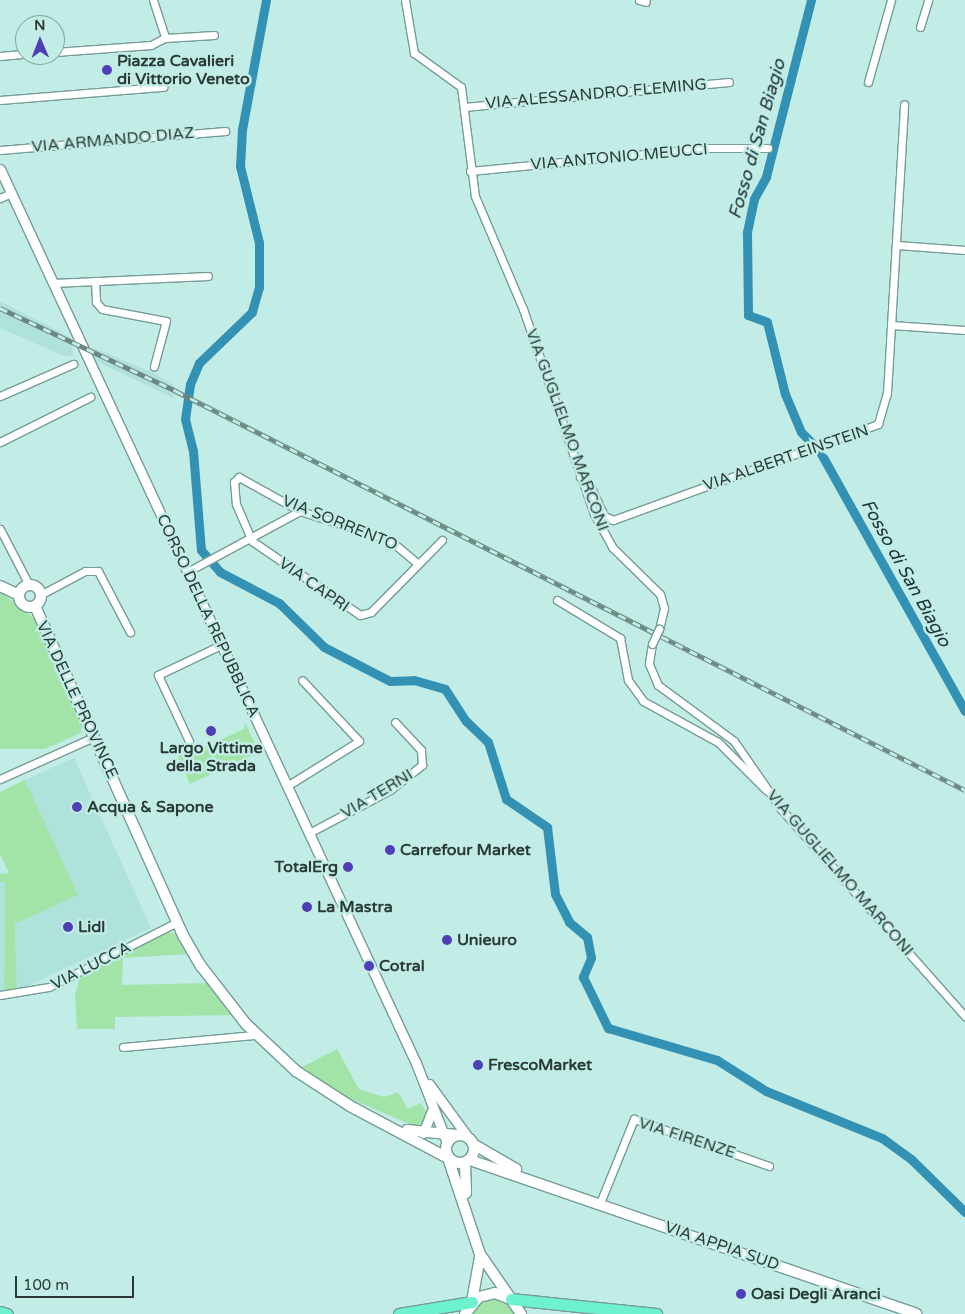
<!DOCTYPE html>
<style>
body{margin:0}
#map{position:relative;width:965px;height:1314px;overflow:hidden;background:#c2ece6;font-family:"Varela Round",sans-serif}
div>[style]{position:absolute}
[style*='--x']{left:calc(var(--x)*1px);top:calc(var(--y)*1px);width:calc(var(--w)*1px);rotate:calc(var(--a)*1deg)}
.built>*{inset:0;background:#afe2db}
.green>*{inset:0;background:#a2e4a8}
.canal>*{height:9px;margin:-4.5px;padding:0 4.5px;transform-origin:4.5px;border-radius:4.5px;background:#3392b3}
.roads{filter:drop-shadow(1px 0 #759c97) drop-shadow(-1px 0 #759c97) drop-shadow(0 1px #759c97) drop-shadow(0 -1px #759c97)}
.minor>*{height:7px;margin:-3.5px;padding:0 3.5px;transform-origin:3.5px;border-radius:3.5px;background:#fff}
.tertiary>*{height:9px;margin:-4.5px;padding:0 4.5px;transform-origin:4.5px;border-radius:4.5px;background:#fff}
.secondary>*{height:10px;margin:-5px;padding:0 5px;transform-origin:5px;border-radius:5px;background:#fff}
.secondary>.ring{margin:-5px;padding:0;box-sizing:content-box;background:none;border:10px solid #fff;border-radius:50%}
.primary>*{height:11px;margin:-5.5px;padding:0 5.5px;transform-origin:5.5px;border-radius:5.5px;background:#6ef1ce}
.rail>*{height:4.5px;margin-top:-2.25px;transform-origin:0;background:repeating-linear-gradient(90deg,#c2ece6 0 8px,#6b8783 0 16px);box-sizing:border-box;border-block:1px solid #6b8783}
.bridges{filter:drop-shadow(1px 0 #759c97) drop-shadow(-1px 0 #759c97) drop-shadow(0 1px #759c97) drop-shadow(0 -1px #759c97)}
.minor-bridge>*{height:7px;margin:-3.5px;padding:0 3.5px;transform-origin:3.5px;border-radius:3.5px;background:#fff}
.dots>*{width:14px;height:14px;translate:-50% -50%;box-sizing:border-box;border:2px solid #c2ece6;border-radius:50%}
span{translate:-50% -50%;white-space:nowrap;text-align:center;line-height:1.15;-webkit-text-stroke:5px #c2ece6;paint-order:stroke}
.poi-label{font-size:16px;color:#293a37;font-weight:700}
.left{translate:0 -50%;text-align:left}
.right{translate:-100% -50%;text-align:right}
.street-label{font-size:16px;color:#293a37}
.water-label{font-size:18px;color:#1c3139;font-style:italic}
.north{position:absolute;left:15px;top:15px;width:50px;height:50px;box-sizing:border-box;background:#c2ece6;border:1px solid #85a5a0;border-radius:50%;rotate:359deg;font-size:14px;font-weight:700;line-height:20px;text-align:center;color:#293a37}
.north::after{content:'';display:block;margin:auto;width:18px;height:22px;background:#503eb5;clip-path:polygon(50% 0,100% 100%,50% 72%,0 100%)}
.scale{position:absolute;left:15px;top:1276px;width:119px;height:22px;box-sizing:border-box;border:2px solid #293a37;border-top:0;padding-left:6px;font-size:15px;line-height:18px;white-space:nowrap;color:#293a37;-webkit-text-stroke:4px #c2ece6;paint-order:stroke}
</style>
<div id="map">
<div class="built">
<div style="clip-path:polygon(0 301px,70px 337px,74px 356px,64px 356px,0 328px)"></div>
<div style="clip-path:polygon(92px 347px,156px 374px,177px 388px,173px 398px,96px 361px)"></div>
<div style="clip-path:polygon(74px 758px,151px 928px,17px 991px,15px 924px,77px 895px,25px 780px)"></div>
<div style="clip-path:polygon(0 882px,5px 882px,4px 990px,0 990px)"></div>
</div>
<div class="green">
<div style="clip-path:polygon(0 591px,35px 619px,82px 725px,81px 733px,45px 749px,0 749px)"></div>
<div style="clip-path:polygon(245px 722px,259px 752px,190px 784px,175px 750px,184px 745px,189px 754px,244px 729px)"></div>
<div style="clip-path:polygon(25px 780px,78px 895px,15px 924px,17px 991px,4px 990px,5px 882px,0 882px,0 874px,9px 873px,0 855px,0 792px)"></div>
<div style="clip-path:polygon(168px 932px,176px 934px,189px 954px,123px 958px,122px 985px,208px 983px,233px 1015px,115px 1017px,115px 1029px,77px 1029px,75px 995px,80px 977px)"></div>
<div style="clip-path:polygon(337px 1049px,359px 1089px,384px 1097px,398px 1092px,408px 1109px,421px 1103px,429px 1117px,425px 1123px,414px 1126px,344px 1096px,302px 1067px)"></div>
<div style="clip-path:polygon(495px 1298px,510px 1305px,515px 1314px,470px 1314px,479px 1302px)"></div>
</div>
<div class="canal">
<div style="--x:266;--y:0;--w:131;--a:100.5"></div>
<div style="--x:242;--y:129;--w:37;--a:93"></div>
<div style="--x:240;--y:166;--w:79;--a:76.1"></div>
<div style="--x:259;--y:243;--w:44;--a:90"></div>
<div style="--x:259;--y:287;--w:26;--a:106"></div>
<div style="--x:252;--y:312;--w:74;--a:136.1"></div>
<div style="--x:199;--y:363;--w:23;--a:113"></div>
<div style="--x:190;--y:384;--w:35;--a:98"></div>
<div style="--x:185;--y:419;--w:33;--a:76"></div>
<div style="--x:193;--y:451;--w:99;--a:85.4"></div>
<div style="--x:201;--y:550;--w:29;--a:49"></div>
<div style="--x:220;--y:572;--w:67;--a:27.7"></div>
<div style="--x:279;--y:603;--w:63;--a:44.4"></div>
<div style="--x:324;--y:647;--w:74;--a:27.3"></div>
<div style="--x:390;--y:681;--w:24;--a:-2"></div>
<div style="--x:414;--y:680;--w:32;--a:16"></div>
<div style="--x:445;--y:689;--w:38;--a:57"></div>
<div style="--x:466;--y:721;--w:30;--a:44"></div>
<div style="--x:488;--y:742;--w:60;--a:72.5"></div>
<div style="--x:506;--y:799;--w:50;--a:34.3"></div>
<div style="--x:547;--y:827;--w:67;--a:83.2"></div>
<div style="--x:555;--y:894;--w:31;--a:63"></div>
<div style="--x:569;--y:922;--w:23;--a:40"></div>
<div style="--x:587;--y:937;--w:21;--a:79"></div>
<div style="--x:591;--y:958;--w:21;--a:113"></div>
<div style="--x:583;--y:977;--w:57;--a:63.9"></div>
<div style="--x:608;--y:1028;--w:114;--a:16.4"></div>
<div style="--x:717;--y:1060;--w:58;--a:32.3"></div>
<div style="--x:766;--y:1091;--w:125;--a:22.1"></div>
<div style="--x:882;--y:1138;--w:36;--a:36"></div>
<div style="--x:911;--y:1159;--w:76;--a:44.5"></div>
<div style="--x:811;--y:0;--w:183;--a:104.3"></div>
<div style="--x:766;--y:177;--w:25;--a:119"></div>
<div style="--x:754;--y:199;--w:35;--a:102"></div>
<div style="--x:747;--y:233;--w:82;--a:89.3"></div>
<div style="--x:748;--y:315;--w:20;--a:20"></div>
<div style="--x:767;--y:322;--w:74;--a:76"></div>
<div style="--x:785;--y:394;--w:41;--a:67.2"></div>
<div style="--x:801;--y:432;--w:17;--a:45"></div>
<div style="--x:819;--y:450;--w:299;--a:60.8"></div>
</div>
<div class="roads">
<div class="minor">
<div style="--x:153;--y:0;--w:40;--a:72"></div>
<div style="--x:405;--y:0;--w:54;--a:80.4"></div>
<div style="--x:414;--y:53;--w:58;--a:35.9"></div>
<div style="--x:461;--y:87;--w:110;--a:82.7"></div>
<div style="--x:475;--y:196;--w:123;--a:67"></div>
<div style="--x:523;--y:309;--w:217;--a:70.9"></div>
<div style="--x:594;--y:514;--w:38;--a:61"></div>
<div style="--x:612;--y:547;--w:67;--a:44.4"></div>
<div style="--x:660;--y:594;--w:15;--a:74"></div>
<div style="--x:664;--y:608;--w:22;--a:103"></div>
<div style="--x:639;--y:0;--w:7;--a:16"></div>
<div style="--x:920;--y:27;--w:28;--a:-73"></div>
<div style="--x:165;--y:38;--w:49;--a:-3.5"></div>
<div style="--x:55;--y:52;--w:96;--a:-4.2"></div>
<div style="--x:151;--y:45;--w:16;--a:-27"></div>
<div style="--x:0;--y:56;--w:25;--a:-5"></div>
<div style="--x:868;--y:82;--w:85;--a:-74.3"></div>
<div style="--x:0;--y:100;--w:164;--a:-4.6"></div>
<div style="--x:464;--y:107;--w:266;--a:-5.4"></div>
<div style="--x:0;--y:150;--w:226;--a:-4.8"></div>
<div style="--x:470;--y:171;--w:239;--a:-5.5"></div>
<div style="--x:708;--y:148;--w:60;--a:0"></div>
<div style="--x:0;--y:198;--w:12;--a:-24"></div>
<div style="--x:897;--y:245;--w:68;--a:4.2"></div>
<div style="--x:95;--y:281;--w:21;--a:87"></div>
<div style="--x:96;--y:302;--w:9;--a:49"></div>
<div style="--x:102;--y:309;--w:65;--a:10.6"></div>
<div style="--x:166;--y:321;--w:47;--a:104.9"></div>
<div style="--x:53;--y:283;--w:155;--a:-2.6"></div>
<div style="--x:891;--y:325;--w:74;--a:3.9"></div>
<div style="--x:0;--y:396;--w:80;--a:-23.7"></div>
<div style="--x:0;--y:442;--w:101;--a:-26.6"></div>
<div style="--x:580;--y:477;--w:18;--a:47"></div>
<div style="--x:592;--y:490;--w:29;--a:65"></div>
<div style="--x:604;--y:516;--w:10;--a:24"></div>
<div style="--x:613;--y:520;--w:282;--a:-19.9"></div>
<div style="--x:878;--y:424;--w:32;--a:-74"></div>
<div style="--x:887;--y:393;--w:289;--a:-86.6"></div>
<div style="--x:0;--y:529;--w:63;--a:62.6"></div>
<div style="--x:417;--y:563;--w:35;--a:-140"></div>
<div style="--x:390;--y:540;--w:95;--a:-162.1"></div>
<div style="--x:300;--y:511;--w:70;--a:-150.9"></div>
<div style="--x:239;--y:477;--w:7;--a:135"></div>
<div style="--x:234;--y:482;--w:22;--a:85"></div>
<div style="--x:236;--y:504;--w:40;--a:66.6"></div>
<div style="--x:252;--y:541;--w:131;--a:34.4"></div>
<div style="--x:360;--y:615;--w:11;--a:-15"></div>
<div style="--x:371;--y:612;--w:101;--a:-45.4"></div>
<div style="--x:187;--y:572;--w:128;--a:-28.4"></div>
<div style="--x:40;--y:595;--w:51;--a:-28.1"></div>
<div style="--x:85;--y:571;--w:13;--a:0"></div>
<div style="--x:98;--y:571;--w:69;--a:62.3"></div>
<div style="--x:557;--y:600;--w:74;--a:31.1"></div>
<div style="--x:620;--y:638;--w:43;--a:79.2"></div>
<div style="--x:628;--y:680;--w:26;--a:54"></div>
<div style="--x:643;--y:701;--w:85;--a:28.7"></div>
<div style="--x:718;--y:742;--w:68;--a:45"></div>
<div style="--x:652;--y:644;--w:20;--a:99"></div>
<div style="--x:649;--y:664;--w:23;--a:67"></div>
<div style="--x:658;--y:685;--w:94;--a:36.4"></div>
<div style="--x:734;--y:741;--w:83;--a:55.3"></div>
<div style="--x:781;--y:809;--w:277;--a:48.4"></div>
<div style="--x:189;--y:741;--w:73;--a:-115.2"></div>
<div style="--x:158;--y:675;--w:70;--a:-25.5"></div>
<div style="--x:0;--y:779;--w:103;--a:-24.1"></div>
<div style="--x:287;--y:786;--w:85;--a:-32"></div>
<div style="--x:359;--y:741;--w:83;--a:-133.1"></div>
<div style="--x:309;--y:833;--w:92;--a:-28"></div>
<div style="--x:390;--y:790;--w:41;--a:-38"></div>
<div style="--x:422;--y:765;--w:15;--a:-94"></div>
<div style="--x:421;--y:750;--w:38;--a:-133"></div>
<div style="--x:0;--y:995;--w:50;--a:-9.3"></div>
<div style="--x:49;--y:987;--w:144;--a:-26.9"></div>
<div style="--x:123;--y:1047;--w:134;--a:-5.2"></div>
<div style="--x:600;--y:1203;--w:91;--a:-68"></div>
<div style="--x:634;--y:1119;--w:143;--a:19.2"></div>
</div>
<div class="tertiary">
<div style="--x:0;--y:169;--w:986;--a:65.05"></div>
<div style="--x:416;--y:1063;--w:86;--a:68.8"></div>
<div style="--x:429;--y:1084;--w:64;--a:53.8"></div>
<div style="--x:423;--y:1133;--w:27;--a:-68"></div>
</div>
<div class="secondary">
<div class="ring" style="left:19px;top:585px;width:12px;height:12px"></div>
<div style="--x:0;--y:586;--w:21;--a:25"></div>
<div style="--x:35;--y:606;--w:363;--a:65.8"></div>
<div style="--x:184;--y:937;--w:34;--a:60"></div>
<div style="--x:201;--y:966;--w:73;--a:52.2"></div>
<div style="--x:246;--y:1024;--w:69;--a:43.2"></div>
<div style="--x:296;--y:1071;--w:64;--a:32.9"></div>
<div style="--x:350;--y:1106;--w:111;--a:28"></div>
<div style="--x:448;--y:1158;--w:101;--a:71.6"></div>
<div style="--x:480;--y:1254;--w:55;--a:55.4"></div>
<div style="--x:407;--y:1130;--w:50;--a:5.7"></div>
<div class="ring" style="left:446px;top:1135px;width:18px;height:18px"></div>
<div style="--x:473;--y:1144;--w:50;--a:30.2"></div>
<div style="--x:470;--y:1160;--w:472;--a:19"></div>
<div style="--x:465;--y:1163;--w:30;--a:88"></div>
<div style="--x:472;--y:1301;--w:45;--a:-79.7"></div>
<div style="--x:465;--y:1314;--w:22;--a:-51"></div>
<div style="--x:479;--y:1297;--w:16;--a:-14"></div>
<div style="--x:495;--y:1293;--w:17;--a:21"></div>
<div style="--x:511;--y:1299;--w:18;--a:56"></div>
</div>
<div class="primary">
<div style="--x:511;--y:1299;--w:146;--a:5.9"></div>
<div style="--x:0;--y:1312;--w:7;--a:16"></div>
<div style="--x:399;--y:1314;--w:74;--a:-9.3"></div>
</div>
</div>
<div class="rail">
<div style="--x:0;--y:308;--w:195;--a:25.2"></div>
<div style="--x:176;--y:391;--w:884;--a:26.83"></div>
</div>
<div class="bridges">
<div class="minor-bridge">
<div style="--x:652;--y:644;--w:17;--a:-65"></div>
</div>
</div>
<div class="dots">
<div style="left:107px;top:70px;background:#503eb5"></div>
<div style="left:211px;top:731px;background:#503eb5"></div>
<div style="left:77px;top:807px;background:#503eb5"></div>
<div style="left:390px;top:850px;background:#503eb5"></div>
<div style="left:348px;top:867px;background:#503eb5"></div>
<div style="left:307px;top:907px;background:#503eb5"></div>
<div style="left:68px;top:927px;background:#503eb5"></div>
<div style="left:447px;top:940px;background:#503eb5"></div>
<div style="left:369px;top:966px;background:#503eb5"></div>
<div style="left:478px;top:1065px;background:#503eb5"></div>
<div style="left:741px;top:1294px;background:#503eb5"></div>
</div>
<div class="poi-label">
<span class="left" style="left:117px;top:70px">Piazza Cavalieri<br>di Vittorio Veneto</span>
<span style="left:211px;top:757px">Largo Vittime<br>della Strada</span>
<span class="left" style="left:87px;top:807px">Acqua &amp; Sapone</span>
<span class="left" style="left:400px;top:850px">Carrefour Market</span>
<span class="right" style="left:338px;top:867px">TotalErg</span>
<span class="left" style="left:317px;top:907px">La Mastra</span>
<span class="left" style="left:78px;top:927px">Lidl</span>
<span class="left" style="left:457px;top:940px">Unieuro</span>
<span class="left" style="left:379px;top:966px">Cotral</span>
<span class="left" style="left:488px;top:1065px">FrescoMarket</span>
<span class="left" style="left:751px;top:1294px">Oasi Degli Aranci</span>
</div>
<div class="street-label">
<span style="left:596px;top:94px;rotate:-5deg">VIA ALESSANDRO FLEMING</span>
<span style="left:113px;top:140px;rotate:-5deg">VIA ARMANDO DIAZ</span>
<span style="left:619px;top:157px;rotate:-5deg">VIA ANTONIO MEUCCI</span>
<span style="left:567px;top:430px;rotate:70deg">VIA GUGLIELMO MARCONI</span>
<span style="left:786px;top:458px;rotate:-19deg">VIA ALBERT EINSTEIN</span>
<span style="left:340px;top:523px;rotate:22deg">VIA SORRENTO</span>
<span style="left:314px;top:585px;rotate:35deg">VIA CAPRI</span>
<span style="left:208px;top:616px;rotate:65deg">CORSO DELLA REPUBBLICA</span>
<span style="left:77px;top:700px;rotate:65deg">VIA DELLE PROVINCE</span>
<span style="left:377px;top:794px;rotate:-31deg">VIA TERNI</span>
<span style="left:840px;top:873px;rotate:49deg">VIA GUGLIELMO MARCONI</span>
<span style="left:91px;top:966px;rotate:-27deg">VIA LUCCA</span>
<span style="left:687px;top:1138px;rotate:18deg">VIA FIRENZE</span>
<span style="left:722px;top:1246px;rotate:19deg">VIA APPIA SUD</span>
</div>
<div class="water-label">
<span style="left:757px;top:139px;rotate:-74deg">Fosso di San Biagio</span>
<span style="left:906px;top:573px;rotate:61deg">Fosso di San Biagio</span>
</div>
<div class="north">N</div>
<div class="scale">100 m</div>
</div>
